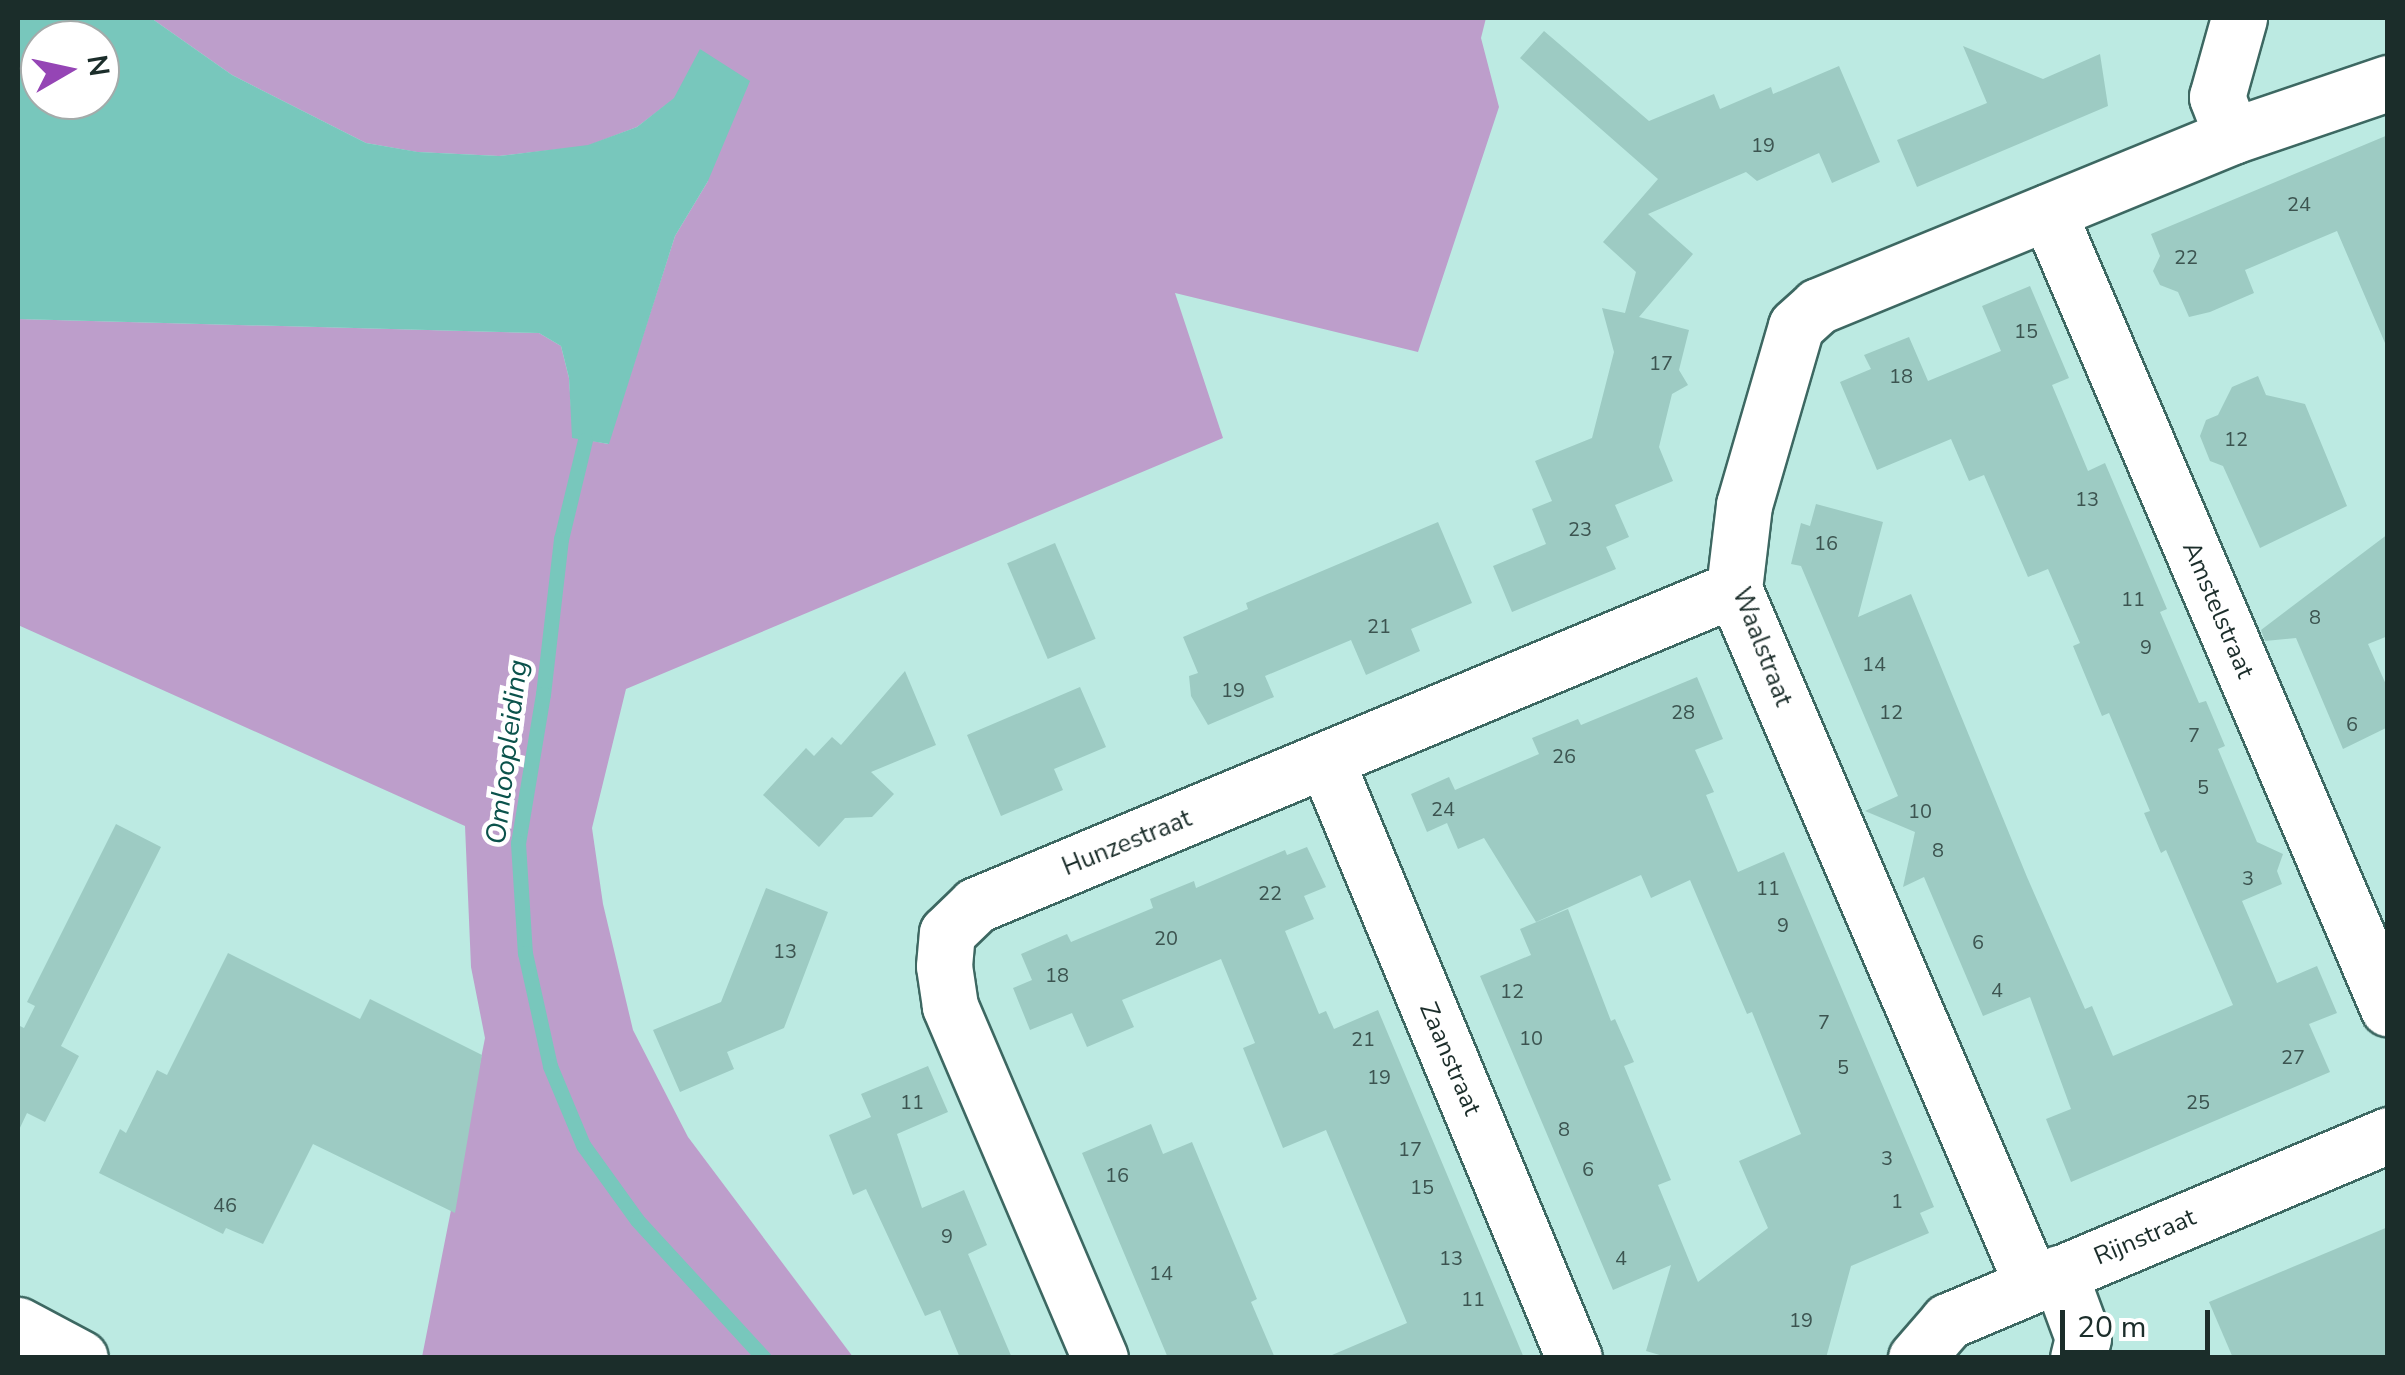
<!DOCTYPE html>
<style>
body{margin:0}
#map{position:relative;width:2405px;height:1375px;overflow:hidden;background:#bceae2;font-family:"Nunito Sans",sans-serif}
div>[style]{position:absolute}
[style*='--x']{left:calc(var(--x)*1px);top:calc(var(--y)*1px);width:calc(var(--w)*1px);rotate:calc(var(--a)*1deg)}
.green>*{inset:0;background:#bd9ecb}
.water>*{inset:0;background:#78c7bc}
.stream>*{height:15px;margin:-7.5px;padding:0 7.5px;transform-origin:7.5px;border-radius:7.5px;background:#78c7bc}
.building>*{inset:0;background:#9dcbc3;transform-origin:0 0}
.roads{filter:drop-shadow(2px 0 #3d6862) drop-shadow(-2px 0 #3d6862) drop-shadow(0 2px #3d6862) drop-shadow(0 -2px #3d6862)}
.minor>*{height:55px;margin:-27.5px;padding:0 27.5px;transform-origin:27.5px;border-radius:27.5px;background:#fff}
span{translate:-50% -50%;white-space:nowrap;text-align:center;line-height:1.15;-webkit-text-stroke:9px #fff;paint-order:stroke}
.number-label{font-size:20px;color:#3c5450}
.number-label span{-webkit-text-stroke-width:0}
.street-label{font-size:25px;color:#1b2d2a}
.water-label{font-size:28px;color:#0b524b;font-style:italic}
.frame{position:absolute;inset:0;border:20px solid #1b2d2a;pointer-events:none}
.north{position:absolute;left:20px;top:20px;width:100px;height:100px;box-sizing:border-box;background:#fff;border:2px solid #a4abaa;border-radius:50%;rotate:81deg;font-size:28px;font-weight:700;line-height:40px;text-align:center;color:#1b2d2a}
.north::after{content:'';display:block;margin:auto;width:35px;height:45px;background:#9545b5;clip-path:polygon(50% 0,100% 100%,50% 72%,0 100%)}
.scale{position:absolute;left:2060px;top:1310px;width:150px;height:45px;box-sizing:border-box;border:5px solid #1b2d2a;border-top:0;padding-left:12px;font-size:30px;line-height:35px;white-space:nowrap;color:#1b2d2a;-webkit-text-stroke:8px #fff;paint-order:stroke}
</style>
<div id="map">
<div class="green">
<div style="clip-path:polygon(151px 18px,1486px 18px,1481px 38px,1499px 107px,1418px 352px,1175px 293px,1223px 438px,626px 689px,592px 828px,603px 904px,633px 1030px,688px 1137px,853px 1357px,422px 1357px,485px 1038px,471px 967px,465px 826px,18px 625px,18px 319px,539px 333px,561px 346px,569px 378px,573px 437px,608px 444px,675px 236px,708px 181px,701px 49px,675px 98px,637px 127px,587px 146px,499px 156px,417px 152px,366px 143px,232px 75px)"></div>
</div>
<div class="water">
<div style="clip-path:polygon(evenodd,18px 18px,151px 18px,232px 75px,366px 143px,418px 152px,499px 156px,588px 145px,637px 127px,674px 98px,700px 49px,750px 81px,708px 181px,675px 236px,609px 444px,572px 438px,569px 378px,561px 346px,539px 333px,18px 319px,18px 18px,40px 40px,100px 40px,100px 100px,40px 100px,40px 40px)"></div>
</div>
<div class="stream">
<div style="--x:585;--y:440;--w:102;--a:103.6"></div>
<div style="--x:561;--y:539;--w:156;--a:96.6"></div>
<div style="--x:543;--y:694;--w:151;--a:99.5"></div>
<div style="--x:518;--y:843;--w:110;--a:86.4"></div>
<div style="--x:525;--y:953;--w:116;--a:77.5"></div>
<div style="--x:550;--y:1066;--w:86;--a:67.3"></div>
<div style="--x:583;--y:1145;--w:92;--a:54.2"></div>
<div style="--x:637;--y:1220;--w:188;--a:47.4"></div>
</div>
<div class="building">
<div style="clip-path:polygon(1544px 31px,1649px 121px,1714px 94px,1720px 109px,1771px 87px,1773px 94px,1839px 66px,1880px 162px,1832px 183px,1819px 153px,1757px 181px,1746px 172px,1648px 214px,1693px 254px,1639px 317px,1689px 330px,1679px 370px,1688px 385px,1672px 394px,1659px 447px,1673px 481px,1615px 505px,1629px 537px,1606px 547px,1616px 569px,1512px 612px,1493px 566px,1546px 544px,1532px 509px,1552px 501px,1535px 461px,1592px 438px,1614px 352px,1602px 308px,1625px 313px,1636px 272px,1603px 242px,1658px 179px,1520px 58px)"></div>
<div style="clip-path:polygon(1963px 46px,2043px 79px,2100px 54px,2108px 106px,1917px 187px,1897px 140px,1987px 103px)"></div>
<div style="clip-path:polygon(2388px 135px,2388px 350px,2337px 231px,2245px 270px,2254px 293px,2210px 312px,2189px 317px,2178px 292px,2160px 285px,2153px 271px,2160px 256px,2151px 234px)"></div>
<div style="clip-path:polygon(2030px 286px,2069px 378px,2052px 385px,2088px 471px,2105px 463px,2167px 609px,2160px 612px,2199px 703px,2206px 701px,2225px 746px,2218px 749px,2257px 842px,2283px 854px,2277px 871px,2282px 884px,2242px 901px,2277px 983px,2317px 966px,2337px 1013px,2309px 1024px,2330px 1072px,2071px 1182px,2046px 1119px,2071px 1109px,2030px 997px,1983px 1016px,1924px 877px,1903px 887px,1915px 832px,1865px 811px,1898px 796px,1801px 566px,1791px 564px,1801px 523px,1810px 526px,1816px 504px,1883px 522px,1858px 617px,1911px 594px,2027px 877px,2085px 1009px,2092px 1006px,2113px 1056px,2233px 1005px,2166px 850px,2161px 853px,2144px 813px,2150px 811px,2109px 713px,2102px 716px,2073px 646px,2080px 643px,2048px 569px,2028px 577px,1984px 475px,1969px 481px,1951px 439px,1877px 470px,1840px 382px,1871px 369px,1864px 355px,1909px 337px,1928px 381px,2001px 351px,1982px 306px)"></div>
<div style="clip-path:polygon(2258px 376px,2266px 395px,2305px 404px,2347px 506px,2260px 548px,2223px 466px,2210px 461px,2200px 436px,2206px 420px,2218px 415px,2232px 387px)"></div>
<div style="clip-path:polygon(1438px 522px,1472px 603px,1411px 629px,1420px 651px,1366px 675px,1351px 640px,1265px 676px,1274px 697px,1208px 725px,1191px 696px,1189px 676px,1198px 673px,1183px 637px,1248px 609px,1246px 603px)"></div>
<div style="clip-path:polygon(2388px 534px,2388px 636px,2368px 644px,2388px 689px,2388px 727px,2343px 749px,2296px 638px,2265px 641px,2261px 630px)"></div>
<div style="left:1055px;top:543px;width:104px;height:52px;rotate:67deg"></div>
<div style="clip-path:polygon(905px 671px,936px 745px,871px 772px,894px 794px,872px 817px,845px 818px,819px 847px,763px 795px,806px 748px,814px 756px,832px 737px,841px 745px)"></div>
<div style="clip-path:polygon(1697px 677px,1723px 739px,1695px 750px,1714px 792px,1706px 795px,1738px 872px,1784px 852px,1934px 1207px,1920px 1213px,1929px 1233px,1851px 1266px,1826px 1358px,1670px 1358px,1646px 1351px,1671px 1265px,1613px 1290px,1480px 976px,1531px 955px,1520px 929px,1568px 909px,1611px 1021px,1615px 1019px,1634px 1062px,1624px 1066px,1671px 1180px,1658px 1185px,1698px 1282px,1768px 1228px,1739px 1161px,1801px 1134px,1752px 1012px,1747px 1014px,1690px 880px,1651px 898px,1641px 875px,1536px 922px,1484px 838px,1458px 849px,1447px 823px,1427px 832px,1411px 794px,1449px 777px,1455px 790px,1539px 754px,1532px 738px,1578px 719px,1581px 725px)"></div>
<div style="clip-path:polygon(1080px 687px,1106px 747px,1054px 769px,1063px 790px,1001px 816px,967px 735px)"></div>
<div style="clip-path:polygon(116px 824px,161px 847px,61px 1046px,79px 1056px,45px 1122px,27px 1113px,18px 1132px,18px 1025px,24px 1028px,35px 1006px,27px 1002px)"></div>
<div style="clip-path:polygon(1307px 847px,1326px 887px,1304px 896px,1314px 919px,1285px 931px,1319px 1014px,1326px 1011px,1334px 1029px,1378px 1010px,1524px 1358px,1325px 1358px,1407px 1323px,1326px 1130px,1283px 1148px,1243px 1048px,1255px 1043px,1221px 959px,1122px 1000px,1134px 1027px,1087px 1047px,1072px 1013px,1030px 1030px,1013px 988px,1032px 980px,1021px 954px,1067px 934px,1071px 942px,1153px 908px,1150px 899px,1194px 881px,1196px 888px,1285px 850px,1287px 855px)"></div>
<div style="clip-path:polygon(766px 888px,828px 912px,784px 1028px,727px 1052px,734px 1069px,680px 1092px,653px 1030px,721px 1002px)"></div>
<div style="clip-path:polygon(228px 953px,360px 1019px,370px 999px,482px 1055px,455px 1213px,313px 1144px,263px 1244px,226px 1228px,223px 1234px,99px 1173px,120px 1129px,126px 1133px,157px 1070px,167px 1075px)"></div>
<div style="clip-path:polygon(928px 1066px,948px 1112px,897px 1134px,922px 1208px,964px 1190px,987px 1245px,968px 1254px,1012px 1358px,960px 1358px,940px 1310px,925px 1316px,866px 1189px,853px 1195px,829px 1135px,871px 1117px,861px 1094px)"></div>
<div style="clip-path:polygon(1151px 1124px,1163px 1154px,1192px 1142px,1257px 1299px,1251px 1302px,1275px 1358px,1168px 1358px,1082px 1153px)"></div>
<div style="clip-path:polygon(2388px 1227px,2388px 1358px,2233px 1358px,2209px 1302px)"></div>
</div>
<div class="roads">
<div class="minor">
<div style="--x:2232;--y:136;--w:42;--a:-111"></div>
<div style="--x:2217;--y:97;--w:82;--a:-74.4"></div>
<div style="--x:2048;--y:212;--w:866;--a:66.87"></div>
<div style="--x:1326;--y:761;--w:646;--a:67.44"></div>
<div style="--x:2059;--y:1273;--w:69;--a:69.7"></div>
<div style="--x:2083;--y:1338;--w:21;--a:104"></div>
<div style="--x:2032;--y:1284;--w:756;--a:-113.21"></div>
<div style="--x:1734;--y:589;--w:85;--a:-83.2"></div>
<div style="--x:1744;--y:505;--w:186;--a:-73.8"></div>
<div style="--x:1796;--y:326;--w:30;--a:-42"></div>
<div style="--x:1818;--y:306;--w:448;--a:-22.3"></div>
<div style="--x:2232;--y:136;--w:165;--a:-18.8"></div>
<div style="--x:18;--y:1325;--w:70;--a:28"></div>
<div style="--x:1100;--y:1358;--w:383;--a:-113.1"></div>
<div style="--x:950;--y:1006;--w:40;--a:-98.5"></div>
<div style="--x:944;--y:966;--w:33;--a:-85"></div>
<div style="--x:947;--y:933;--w:40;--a:-44"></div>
<div style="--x:976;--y:905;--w:821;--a:-22.63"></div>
<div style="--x:1916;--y:1358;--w:49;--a:-49.1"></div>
<div style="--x:1948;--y:1321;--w:478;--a:-22.9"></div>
</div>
</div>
<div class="number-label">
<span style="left:1763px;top:145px">19</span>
<span style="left:2299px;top:204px">24</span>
<span style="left:2186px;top:257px">22</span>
<span style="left:2026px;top:331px">15</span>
<span style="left:1661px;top:363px">17</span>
<span style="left:1901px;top:376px">18</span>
<span style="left:2236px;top:439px">12</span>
<span style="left:2087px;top:499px">13</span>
<span style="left:1580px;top:529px">23</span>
<span style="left:1826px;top:543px">16</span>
<span style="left:2133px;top:599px">11</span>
<span style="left:2315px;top:617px">8</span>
<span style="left:1379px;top:626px">21</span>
<span style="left:2146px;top:647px">9</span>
<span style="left:1874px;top:664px">14</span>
<span style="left:1233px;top:690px">19</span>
<span style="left:1683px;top:712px">28</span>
<span style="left:1891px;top:712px">12</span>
<span style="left:2352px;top:724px">6</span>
<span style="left:2194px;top:735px">7</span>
<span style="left:1564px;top:756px">26</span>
<span style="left:2203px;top:787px">5</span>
<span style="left:1443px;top:809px">24</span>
<span style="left:1920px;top:811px">10</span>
<span style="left:1938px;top:850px">8</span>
<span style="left:2248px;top:878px">3</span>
<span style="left:1768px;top:888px">11</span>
<span style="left:1270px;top:893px">22</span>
<span style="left:1783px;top:925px">9</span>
<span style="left:1166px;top:938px">20</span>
<span style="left:1978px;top:942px">6</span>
<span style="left:785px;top:951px">13</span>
<span style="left:1057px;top:975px">18</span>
<span style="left:1997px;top:990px">4</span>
<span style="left:1512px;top:991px">12</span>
<span style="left:1824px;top:1022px">7</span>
<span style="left:1531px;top:1038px">10</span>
<span style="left:1363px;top:1039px">21</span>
<span style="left:2293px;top:1057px">27</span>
<span style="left:1843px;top:1067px">5</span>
<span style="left:1379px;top:1077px">19</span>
<span style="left:912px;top:1102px">11</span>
<span style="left:2198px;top:1102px">25</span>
<span style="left:1564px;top:1129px">8</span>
<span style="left:1410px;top:1149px">17</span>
<span style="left:1887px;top:1158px">3</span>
<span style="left:1588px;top:1169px">6</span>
<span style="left:1117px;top:1175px">16</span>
<span style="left:1422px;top:1187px">15</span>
<span style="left:1897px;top:1201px">1</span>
<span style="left:225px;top:1205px">46</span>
<span style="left:947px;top:1236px">9</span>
<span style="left:1451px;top:1258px">13</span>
<span style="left:1621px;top:1258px">4</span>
<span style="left:1161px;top:1273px">14</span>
<span style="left:1473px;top:1299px">11</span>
<span style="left:1801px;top:1320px">19</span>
</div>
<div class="street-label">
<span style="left:2218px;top:610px;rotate:67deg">Amstelstraat</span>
<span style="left:1762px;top:647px;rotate:69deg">Waalstraat</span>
<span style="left:1127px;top:843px;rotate:-22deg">Hunzestraat</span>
<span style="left:1450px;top:1059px;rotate:67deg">Zaanstraat</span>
<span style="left:2145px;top:1237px;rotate:-23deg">Rijnstraat</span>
</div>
<div class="water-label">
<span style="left:507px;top:752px;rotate:-83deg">Omloopleiding</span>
</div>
<div class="frame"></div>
<div class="north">N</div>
<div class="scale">20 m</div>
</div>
